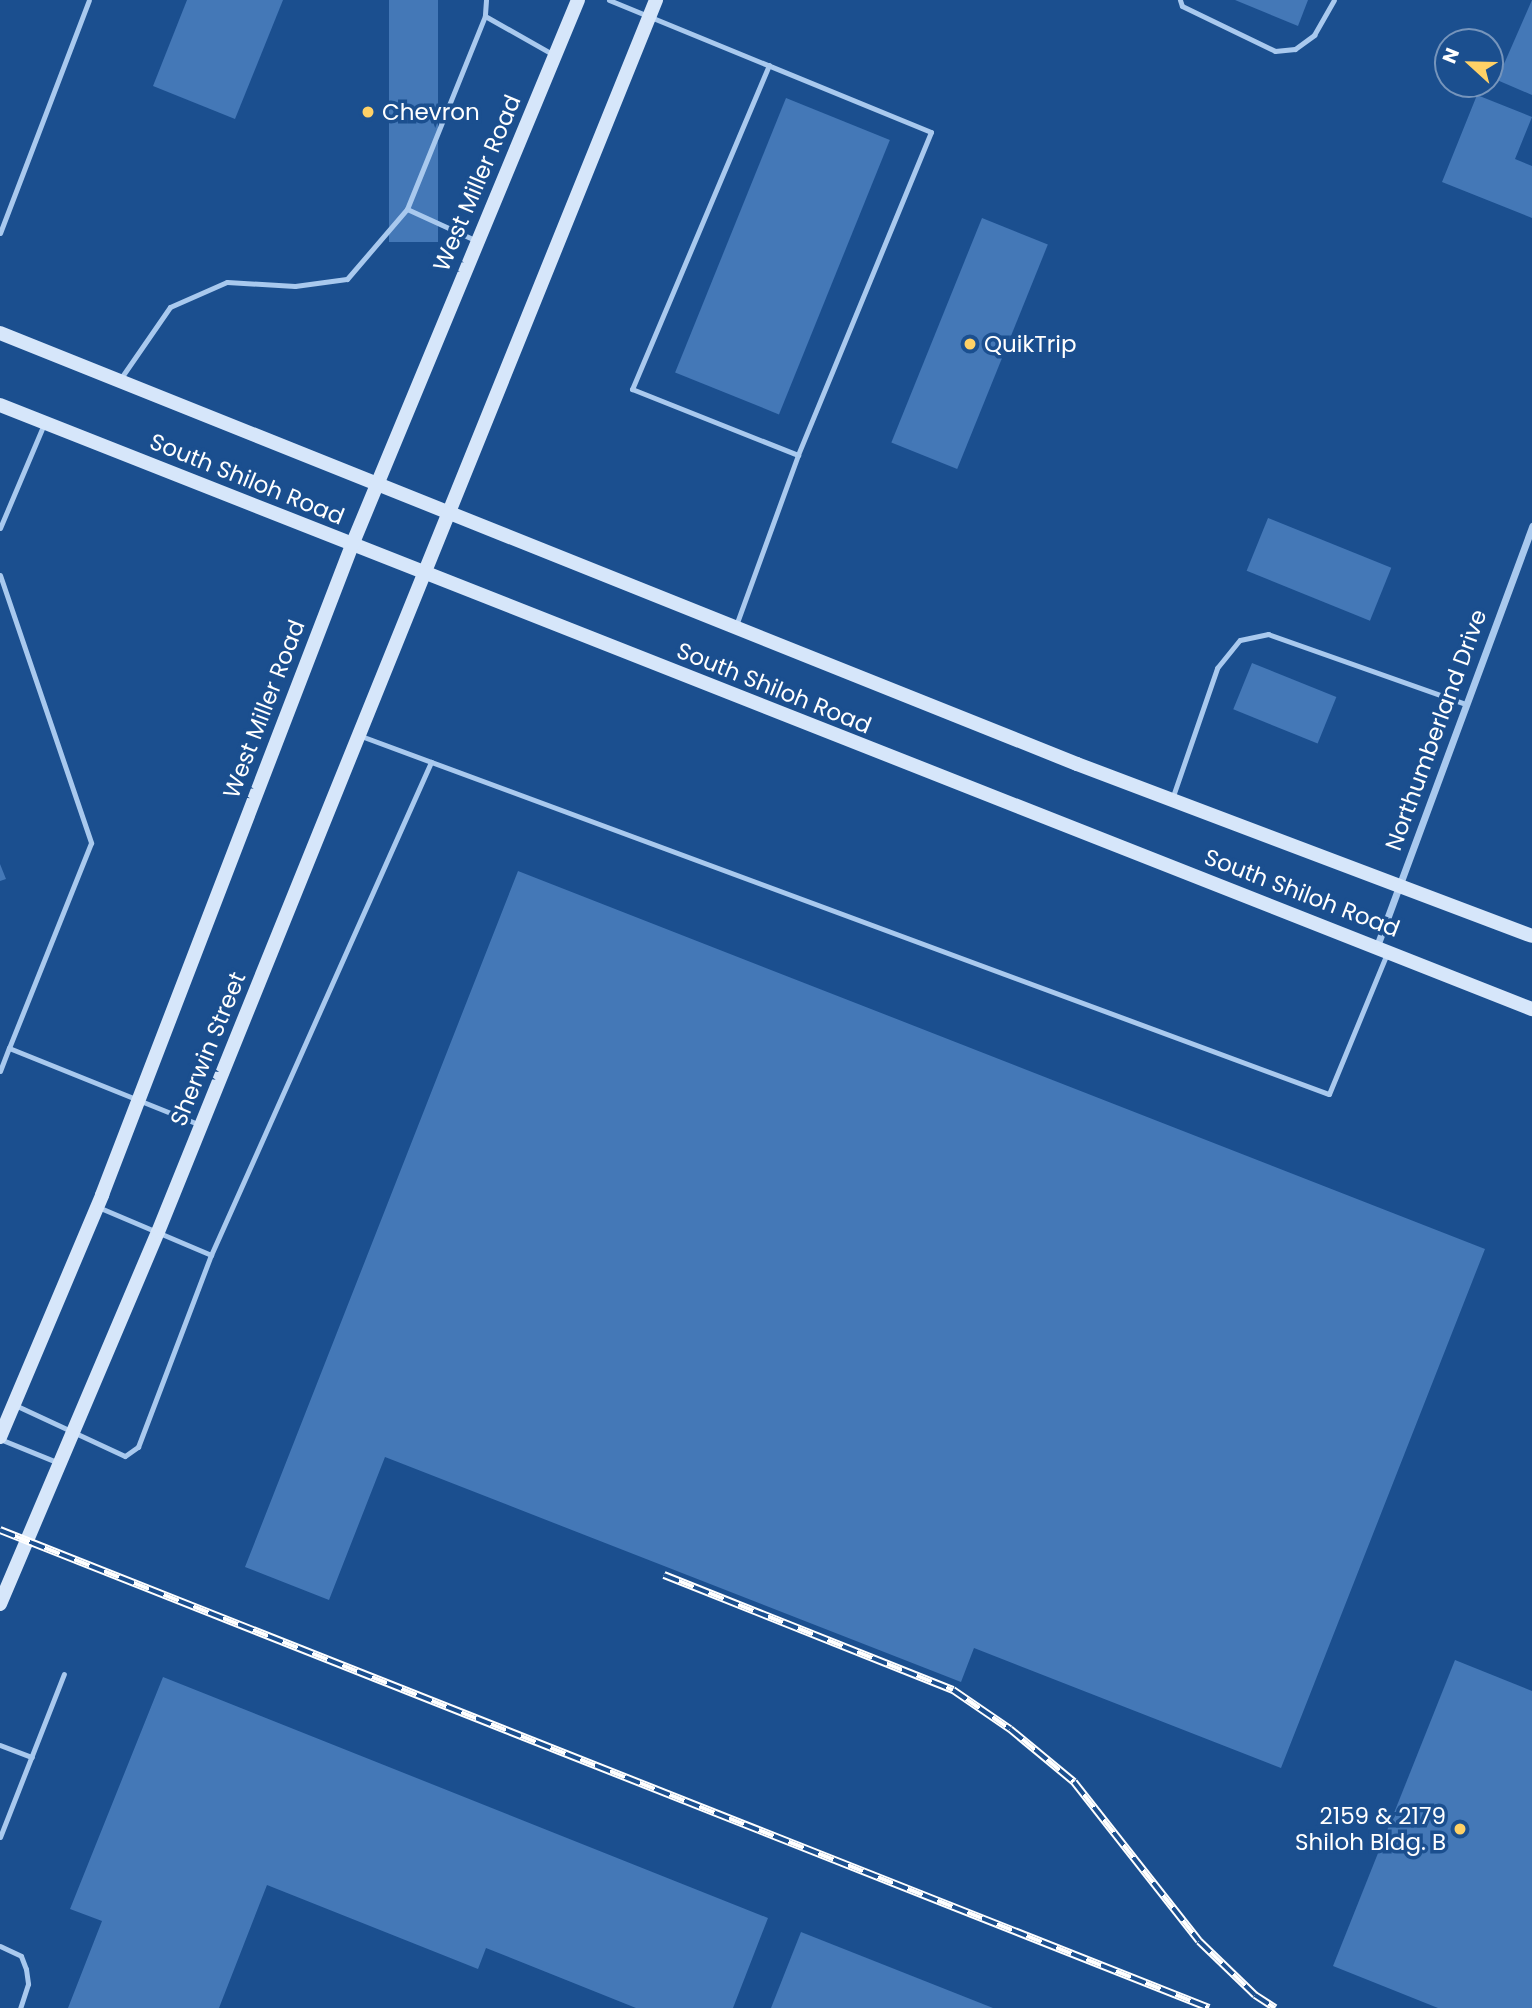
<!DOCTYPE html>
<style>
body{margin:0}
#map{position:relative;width:1532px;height:2008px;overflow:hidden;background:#1b4f8f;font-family:Poppins,sans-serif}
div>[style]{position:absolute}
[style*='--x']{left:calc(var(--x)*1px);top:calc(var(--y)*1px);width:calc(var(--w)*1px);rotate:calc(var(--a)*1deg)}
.building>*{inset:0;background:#4478b7;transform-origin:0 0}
.service>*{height:5px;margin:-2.5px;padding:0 2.5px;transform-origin:2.5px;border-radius:2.5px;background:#a9c9ee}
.minor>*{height:7px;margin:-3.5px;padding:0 3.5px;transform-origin:3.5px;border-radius:3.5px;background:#a9c9ee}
.secondary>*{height:14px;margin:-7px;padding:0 7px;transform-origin:7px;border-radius:7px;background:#d6e6fa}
.rail>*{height:8px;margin-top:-4px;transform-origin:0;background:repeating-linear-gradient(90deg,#1b4f8f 0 16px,#fff 0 32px);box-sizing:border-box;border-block:2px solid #fff}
.dots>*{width:19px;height:19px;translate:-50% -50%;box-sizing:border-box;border:4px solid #1b4f8f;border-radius:50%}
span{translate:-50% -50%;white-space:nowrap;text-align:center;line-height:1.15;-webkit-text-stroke:7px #1b4f8f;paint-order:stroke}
.poi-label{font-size:23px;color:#fff}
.left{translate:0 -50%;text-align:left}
.right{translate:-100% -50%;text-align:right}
.street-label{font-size:23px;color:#fff}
.north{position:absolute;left:1434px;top:28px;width:70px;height:70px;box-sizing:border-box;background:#1b4f8f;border:2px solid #7695bc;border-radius:50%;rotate:292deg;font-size:19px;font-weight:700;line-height:28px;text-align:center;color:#fff}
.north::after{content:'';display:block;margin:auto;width:24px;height:32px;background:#ffd166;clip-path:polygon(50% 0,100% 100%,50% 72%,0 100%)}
</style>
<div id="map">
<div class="building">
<div style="clip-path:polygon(187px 0,283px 0,235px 119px,153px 86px)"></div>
<div style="left:389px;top:0;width:49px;height:242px"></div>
<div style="clip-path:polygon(1235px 0,1308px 0,1298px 26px)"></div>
<div style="clip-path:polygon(1532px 0,1532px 95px,1497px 80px)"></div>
<div style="clip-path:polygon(1477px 95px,1532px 117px,1515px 159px,1532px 166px,1532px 218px,1442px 182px)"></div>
<div style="left:786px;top:98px;width:112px;height:296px;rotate:22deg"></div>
<div style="left:982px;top:218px;width:71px;height:242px;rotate:22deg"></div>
<div style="left:1268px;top:518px;width:133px;height:57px;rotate:22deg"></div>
<div style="left:1252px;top:663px;width:91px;height:50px;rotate:22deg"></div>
<div style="clip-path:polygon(0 864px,6px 879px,0 881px)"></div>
<div style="clip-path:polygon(518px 871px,1485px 1249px,1281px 1768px,974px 1648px,961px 1682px,385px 1457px,329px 1600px,245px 1567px)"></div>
<div style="clip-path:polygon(1455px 1660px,1532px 1691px,1532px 2008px,1438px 2008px,1333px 1966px)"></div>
<div style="clip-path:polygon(163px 1677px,768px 1918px,733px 2008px,636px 2008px,486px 1948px,478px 1969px,267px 1885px,219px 2008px,68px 2008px,102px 1921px,70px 1909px)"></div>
<div style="clip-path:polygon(801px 1932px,993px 2008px,771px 2008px)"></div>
</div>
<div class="service">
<div style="--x:486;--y:0;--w:16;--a:94"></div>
<div style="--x:485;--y:16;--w:79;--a:29.5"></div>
<div style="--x:609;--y:0;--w:348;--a:22.3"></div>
<div style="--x:931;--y:132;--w:349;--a:112.4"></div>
<div style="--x:798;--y:455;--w:181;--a:110"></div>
<div style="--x:1180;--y:0;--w:6;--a:72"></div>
<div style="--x:1182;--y:6;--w:103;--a:25.8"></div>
<div style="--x:1275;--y:51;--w:20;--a:-6"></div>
<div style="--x:1295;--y:49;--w:24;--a:-36"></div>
<div style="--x:1314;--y:35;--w:40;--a:-60.3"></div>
<div style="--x:769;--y:65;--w:352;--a:112.9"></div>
<div style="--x:632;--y:389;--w:179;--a:21.7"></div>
<div style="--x:407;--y:209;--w:208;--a:-68"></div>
<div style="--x:0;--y:233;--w:249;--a:-69.1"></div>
<div style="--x:121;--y:378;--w:86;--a:-55.4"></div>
<div style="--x:170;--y:307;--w:62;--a:-23.7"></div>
<div style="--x:227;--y:282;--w:68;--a:3.4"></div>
<div style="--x:295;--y:286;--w:52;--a:-7.7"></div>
<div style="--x:347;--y:279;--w:92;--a:-49.4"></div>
<div style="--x:407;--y:209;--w:77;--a:24.6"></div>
<div style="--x:0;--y:528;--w:113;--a:-67.1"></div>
<div style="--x:0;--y:575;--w:283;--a:71.2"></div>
<div style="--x:91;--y:843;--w:221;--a:111.8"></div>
<div style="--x:9;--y:1048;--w:207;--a:21.9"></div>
<div style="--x:361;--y:736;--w:1032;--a:20.3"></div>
<div style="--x:1329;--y:1094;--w:152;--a:-67.6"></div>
<div style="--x:1172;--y:799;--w:139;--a:-71"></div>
<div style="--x:1217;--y:668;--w:36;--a:-51"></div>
<div style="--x:1240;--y:640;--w:29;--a:-12"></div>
<div style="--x:1268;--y:634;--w:210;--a:19.5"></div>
<div style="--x:0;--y:1071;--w:25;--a:-69"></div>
<div style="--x:98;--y:1207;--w:123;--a:23"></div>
<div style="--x:15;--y:1405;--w:121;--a:24.9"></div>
<div style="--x:125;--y:1456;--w:16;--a:-35"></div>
<div style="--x:138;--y:1447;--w:205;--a:-69.2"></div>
<div style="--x:211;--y:1255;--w:540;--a:-65.95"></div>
<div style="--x:0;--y:1439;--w:64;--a:22.1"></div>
<div style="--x:0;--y:1745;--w:34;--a:21"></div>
<div style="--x:0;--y:1837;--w:175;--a:-68.6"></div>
<div style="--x:0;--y:1946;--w:23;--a:25"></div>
<div style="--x:21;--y:1956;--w:14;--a:69"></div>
<div style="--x:26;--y:1969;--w:15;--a:82"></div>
<div style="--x:28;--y:1984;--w:25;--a:108"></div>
</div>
<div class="minor">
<div style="--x:1377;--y:946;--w:448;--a:-69.7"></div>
</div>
<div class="secondary">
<div style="--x:0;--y:333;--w:1160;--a:21.81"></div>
<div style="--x:1077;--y:764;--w:486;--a:20.7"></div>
<div style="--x:0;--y:405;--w:1647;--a:21.52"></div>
<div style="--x:0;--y:1437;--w:263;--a:-67.1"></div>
<div style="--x:102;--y:1195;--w:696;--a:-68.96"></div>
<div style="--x:352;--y:545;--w:590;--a:-67.48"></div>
<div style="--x:0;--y:1604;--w:404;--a:-67"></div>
<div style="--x:158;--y:1232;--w:1329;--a:-67.99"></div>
</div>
<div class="rail">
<div style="--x:0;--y:1530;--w:1300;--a:21.57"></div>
<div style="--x:664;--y:1575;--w:311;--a:21.7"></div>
<div style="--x:953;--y:1690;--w:69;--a:34.4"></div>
<div style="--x:1010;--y:1729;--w:83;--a:39.6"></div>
<div style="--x:1074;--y:1782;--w:202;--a:51.8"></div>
<div style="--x:1199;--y:1941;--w:78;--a:44"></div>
<div style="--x:1255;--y:1995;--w:24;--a:33"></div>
</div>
<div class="dots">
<div style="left:368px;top:112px;background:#ffd166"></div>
<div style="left:970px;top:344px;background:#ffd166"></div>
<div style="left:1460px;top:1829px;background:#ffd166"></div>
</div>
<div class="poi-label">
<span class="left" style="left:382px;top:112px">Chevron</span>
<span class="left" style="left:984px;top:344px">QuikTrip</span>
<span class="right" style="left:1446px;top:1829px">2159 &amp; 2179<br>Shiloh Bldg. B</span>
</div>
<div class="street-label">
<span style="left:477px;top:183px;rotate:-67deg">West Miller Road</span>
<span style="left:247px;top:479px;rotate:22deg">South Shiloh Road</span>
<span style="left:774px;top:688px;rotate:22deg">South Shiloh Road</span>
<span style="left:264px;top:709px;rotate:-69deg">West Miller Road</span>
<span style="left:1436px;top:730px;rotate:-70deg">Northumberland Drive</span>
<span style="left:1302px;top:893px;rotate:21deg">South Shiloh Road</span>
<span style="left:208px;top:1049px;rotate:-68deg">Sherwin Street</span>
</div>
<div class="north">N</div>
</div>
